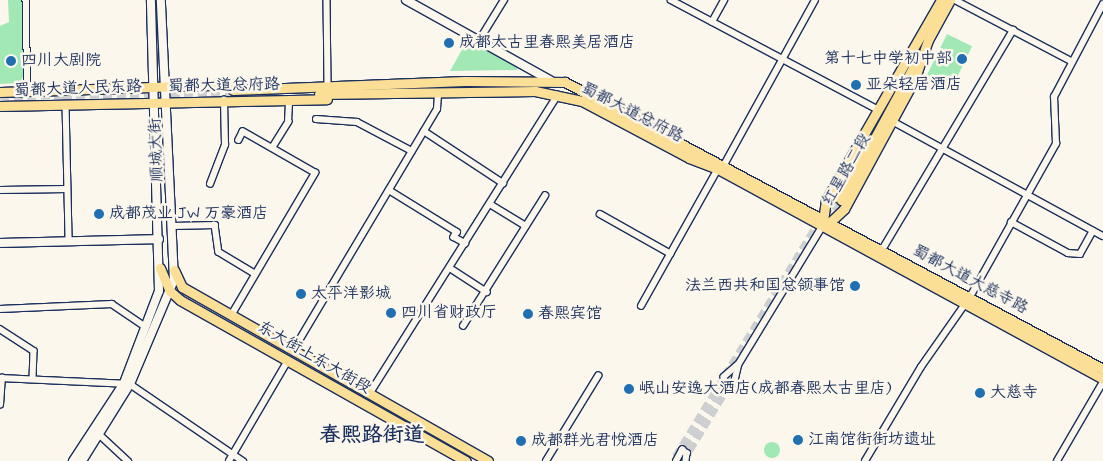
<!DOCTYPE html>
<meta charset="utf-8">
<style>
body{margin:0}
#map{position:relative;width:1103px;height:461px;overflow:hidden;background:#fbf7ec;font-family:Mynerve,"LXGW WenKai TC",sans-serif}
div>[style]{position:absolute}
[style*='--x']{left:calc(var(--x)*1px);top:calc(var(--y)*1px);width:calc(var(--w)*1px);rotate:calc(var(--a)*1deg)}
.green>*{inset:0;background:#a1e8b5;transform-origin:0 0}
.round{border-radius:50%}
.primary-tunnel>*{height:9px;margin-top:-4.5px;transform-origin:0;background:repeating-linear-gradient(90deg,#cecfd0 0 9px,transparent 0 13.5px)}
.roads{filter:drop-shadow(1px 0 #1b2f5e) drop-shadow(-1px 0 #1b2f5e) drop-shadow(0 1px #1b2f5e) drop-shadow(0 -1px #1b2f5e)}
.street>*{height:5.5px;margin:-2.75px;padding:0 2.75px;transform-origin:2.75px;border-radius:2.75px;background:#fbf7ec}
.secondary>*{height:8px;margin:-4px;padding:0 4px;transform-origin:4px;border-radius:4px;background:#fbf7ec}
.primary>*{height:9px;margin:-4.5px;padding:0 4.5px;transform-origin:4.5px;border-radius:4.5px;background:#fbdf96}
.dots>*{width:14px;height:14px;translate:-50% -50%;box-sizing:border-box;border:2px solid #fbf7ec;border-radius:50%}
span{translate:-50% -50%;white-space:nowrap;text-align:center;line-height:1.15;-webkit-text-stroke:5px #fbf7ec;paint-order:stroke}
.poi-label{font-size:16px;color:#1b2f5e}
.left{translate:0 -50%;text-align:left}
.right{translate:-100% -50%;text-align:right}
.street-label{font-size:16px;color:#1b2f5e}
.district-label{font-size:21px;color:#1b2f5e;font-weight:700}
</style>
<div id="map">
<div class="green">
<div style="clip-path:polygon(8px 0,22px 0,25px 74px,19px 83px,0 84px,0 26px,9px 22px)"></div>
<div style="left:947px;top:34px;width:28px;height:51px;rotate:26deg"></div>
<div style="clip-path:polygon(467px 41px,518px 67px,517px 70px,450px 71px)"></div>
<div class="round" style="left:764px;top:442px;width:16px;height:16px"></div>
</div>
<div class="primary-tunnel">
<div style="--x:0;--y:96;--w:71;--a:-1.6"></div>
<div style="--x:63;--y:100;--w:170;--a:-1.7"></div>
<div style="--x:828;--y:222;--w:26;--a:-59"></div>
<div style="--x:676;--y:457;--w:305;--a:-58.6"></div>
<div style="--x:682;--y:461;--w:108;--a:-58.7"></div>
</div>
<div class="roads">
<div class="street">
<div style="--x:26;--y:0;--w:92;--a:88.8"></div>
<div style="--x:327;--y:0;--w:82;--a:89.3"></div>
<div style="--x:671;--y:0;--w:233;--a:27.9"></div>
<div style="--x:955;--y:0;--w:131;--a:27.7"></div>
<div style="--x:712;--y:22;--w:25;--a:-61"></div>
<div style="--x:480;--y:39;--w:46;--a:-58.4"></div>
<div style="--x:66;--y:104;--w:137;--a:88.7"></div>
<div style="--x:316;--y:119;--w:41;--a:4.2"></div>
<div style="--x:357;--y:122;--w:62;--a:27.8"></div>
<div style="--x:892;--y:121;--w:240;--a:28.6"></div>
<div style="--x:424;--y:131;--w:95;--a:33.4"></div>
<div style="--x:272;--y:148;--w:31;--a:-58"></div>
<div style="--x:288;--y:122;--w:22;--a:-87"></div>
<div style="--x:724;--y:165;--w:188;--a:-61.1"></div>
<div style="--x:210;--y:184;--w:42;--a:-69"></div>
<div style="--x:225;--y:145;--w:45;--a:-91.3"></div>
<div style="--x:0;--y:190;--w:67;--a:-0.9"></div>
<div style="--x:389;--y:190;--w:80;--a:31.7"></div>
<div style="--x:457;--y:232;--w:6;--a:121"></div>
<div style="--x:454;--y:237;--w:13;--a:29"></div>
<div style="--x:490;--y:204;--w:42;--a:31.4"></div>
<div style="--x:600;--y:214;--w:81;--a:29.4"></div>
<div style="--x:1011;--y:222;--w:65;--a:28.5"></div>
<div style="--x:1068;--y:253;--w:12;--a:5"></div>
<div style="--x:1080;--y:254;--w:26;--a:-61"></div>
<div style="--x:173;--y:226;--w:42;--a:-1.4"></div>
<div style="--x:215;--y:225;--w:27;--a:82"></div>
<div style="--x:219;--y:252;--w:41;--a:31"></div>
<div style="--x:882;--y:250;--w:256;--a:-59.2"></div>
<div style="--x:450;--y:268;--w:44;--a:33"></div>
<div style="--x:641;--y:306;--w:157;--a:-60.7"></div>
<div style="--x:0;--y:309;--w:112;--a:-2.6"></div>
<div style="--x:112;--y:304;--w:41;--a:34.1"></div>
<div style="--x:232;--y:314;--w:164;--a:-59.5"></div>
<div style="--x:315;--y:173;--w:83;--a:-150.3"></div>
<div style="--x:243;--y:132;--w:9;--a:117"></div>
<div style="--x:463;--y:326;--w:154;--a:-57.8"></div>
<div style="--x:0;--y:329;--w:40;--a:32.9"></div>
<div style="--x:34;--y:351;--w:27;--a:92"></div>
<div style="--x:294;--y:349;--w:279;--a:-59.2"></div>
<div style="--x:437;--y:109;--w:16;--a:-86"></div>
<div style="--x:738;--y:365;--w:18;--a:139"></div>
<div style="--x:724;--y:377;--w:8;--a:76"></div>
<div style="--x:726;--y:385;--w:8;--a:-14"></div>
<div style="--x:734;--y:383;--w:18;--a:-77"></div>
<div style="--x:738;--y:365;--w:164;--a:-58.7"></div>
<div style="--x:0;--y:378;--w:130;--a:2.6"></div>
<div style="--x:130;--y:384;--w:137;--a:34.3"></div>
<div style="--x:370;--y:393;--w:352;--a:-57.8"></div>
<div style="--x:0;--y:405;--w:27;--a:-86"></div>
<div style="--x:99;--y:434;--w:40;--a:43"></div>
<div style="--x:229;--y:461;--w:115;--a:-59.6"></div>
<div style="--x:546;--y:461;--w:100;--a:-58.5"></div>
<div style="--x:676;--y:461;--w:13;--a:-61"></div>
<div style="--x:682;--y:450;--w:6;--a:31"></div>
<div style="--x:687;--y:453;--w:8;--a:97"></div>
<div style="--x:865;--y:461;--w:109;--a:-59.2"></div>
<div style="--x:921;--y:367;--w:85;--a:-55"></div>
<div style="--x:970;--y:297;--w:176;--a:-60.7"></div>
<div style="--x:1056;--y:144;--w:47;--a:-92.4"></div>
<div style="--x:1054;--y:97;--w:105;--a:-62.2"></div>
<div style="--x:1057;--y:461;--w:91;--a:-59.8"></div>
</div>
<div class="secondary">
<div style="--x:406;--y:0;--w:165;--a:29.1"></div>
<div style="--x:0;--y:243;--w:159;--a:-1.4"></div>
<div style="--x:73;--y:461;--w:93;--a:-56.8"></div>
<div style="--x:124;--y:383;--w:98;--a:-69.2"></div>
<div style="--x:159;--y:291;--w:291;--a:-91.6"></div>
<div style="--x:82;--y:461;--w:91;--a:-58.1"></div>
<div style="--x:130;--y:384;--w:113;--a:-67.1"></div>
<div style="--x:174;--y:280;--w:280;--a:-92.7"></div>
</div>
<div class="primary">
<div style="--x:233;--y:90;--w:232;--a:-2.2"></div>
<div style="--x:465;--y:81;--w:100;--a:0.6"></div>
<div style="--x:565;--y:82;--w:610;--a:28.08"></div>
<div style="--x:0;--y:92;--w:242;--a:-1.9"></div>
<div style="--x:319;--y:94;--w:216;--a:-0.8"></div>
<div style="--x:535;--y:91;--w:48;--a:12"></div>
<div style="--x:582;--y:101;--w:121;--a:28"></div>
<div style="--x:689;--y:158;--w:31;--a:21"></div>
<div style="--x:718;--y:169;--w:439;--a:28.6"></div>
<div style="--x:0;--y:106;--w:327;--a:-1.2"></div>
<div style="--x:835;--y:197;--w:58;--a:-61.2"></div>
<div style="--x:841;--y:200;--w:157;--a:-61.5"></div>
<div style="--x:823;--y:221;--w:21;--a:-82"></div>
<div style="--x:826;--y:200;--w:231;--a:-60.1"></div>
<div style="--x:828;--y:224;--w:22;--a:-43"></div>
<div style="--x:844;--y:209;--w:149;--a:-61.5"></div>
<div style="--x:915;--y:78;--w:40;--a:-71.1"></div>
<div style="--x:928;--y:40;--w:46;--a:-61.2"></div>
<div style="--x:160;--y:268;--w:25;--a:67"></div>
<div style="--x:170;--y:291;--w:13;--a:42"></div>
<div style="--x:180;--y:300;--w:328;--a:29.4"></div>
<div style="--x:174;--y:270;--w:19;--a:65"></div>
<div style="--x:182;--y:287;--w:352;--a:29.6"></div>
</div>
</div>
<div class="dots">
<div style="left:449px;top:43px;background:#1f6fb2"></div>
<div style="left:962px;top:59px;background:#1f6fb2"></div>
<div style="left:11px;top:61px;background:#1f6fb2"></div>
<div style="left:856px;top:85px;background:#1f6fb2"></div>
<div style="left:99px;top:214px;background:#1f6fb2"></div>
<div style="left:855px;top:286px;background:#1f6fb2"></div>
<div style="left:301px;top:294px;background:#1f6fb2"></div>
<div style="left:391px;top:313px;background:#1f6fb2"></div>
<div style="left:528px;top:314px;background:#1f6fb2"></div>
<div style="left:629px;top:389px;background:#1f6fb2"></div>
<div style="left:980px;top:393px;background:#1f6fb2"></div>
<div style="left:798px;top:440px;background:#1f6fb2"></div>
<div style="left:521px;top:441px;background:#1f6fb2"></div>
</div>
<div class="poi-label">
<span class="left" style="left:459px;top:43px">成都太古里春熙美居酒店</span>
<span class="right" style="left:952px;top:59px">第十七中学初中部</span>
<span class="left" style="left:21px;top:61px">四川大剧院</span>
<span class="left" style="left:866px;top:85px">亚朵轻居酒店</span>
<span class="left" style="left:109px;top:214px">成都茂业 JW 万豪酒店</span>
<span class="right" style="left:845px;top:286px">法兰西共和国总领事馆</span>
<span class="left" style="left:311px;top:294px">太平洋影城</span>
<span class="left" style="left:401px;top:313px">四川省财政厅</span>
<span class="left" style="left:538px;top:314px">春熙宾馆</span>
<span class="left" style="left:639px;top:389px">岷山安逸大酒店(成都春熙太古里店)</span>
<span class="left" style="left:990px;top:393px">大慈寺</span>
<span class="left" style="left:808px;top:440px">江南馆街街坊遗址</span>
<span class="left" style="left:531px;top:441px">成都群光君悦酒店</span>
</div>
<div class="street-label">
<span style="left:224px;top:86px;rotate:-1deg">蜀都大道总府路</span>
<span style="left:78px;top:89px;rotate:-2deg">蜀都大道人民东路</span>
<span style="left:632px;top:113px;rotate:27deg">蜀都大道总府路</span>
<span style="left:157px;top:150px;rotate:-92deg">顺城大街</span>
<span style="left:847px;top:170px;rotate:-60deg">红星路二段</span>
<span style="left:970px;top:280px;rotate:28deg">蜀都大道大慈寺路</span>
<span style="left:314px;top:358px;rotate:30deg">东大街上东大街段</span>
</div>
<div class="district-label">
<span style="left:372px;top:435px">春熙路街道</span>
</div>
</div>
